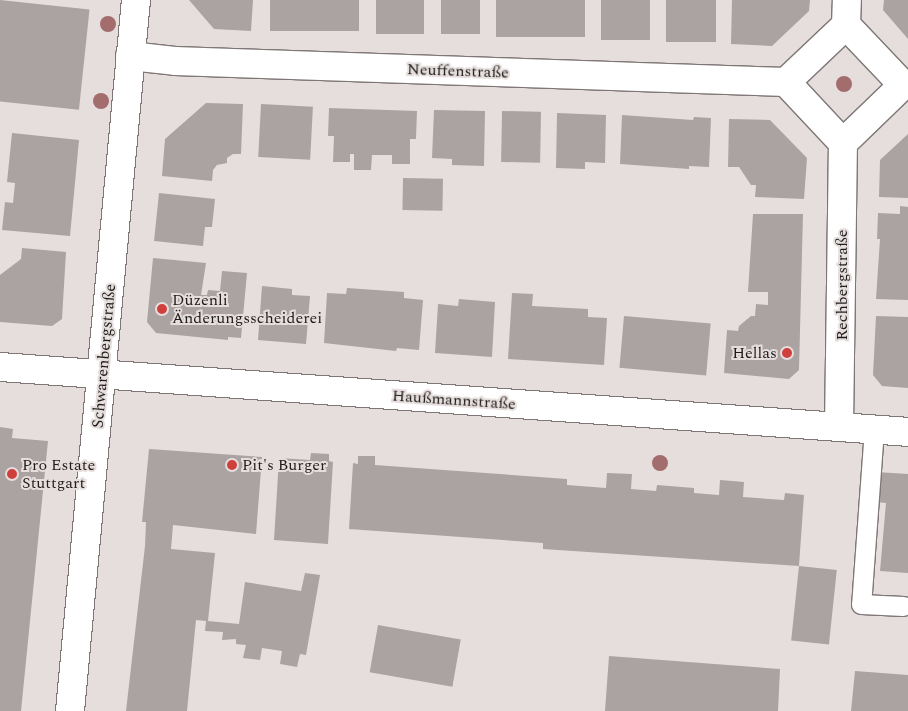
<!DOCTYPE html>
<meta charset="utf-8">
<style>
body{margin:0}
#map{position:relative;width:908px;height:711px;overflow:hidden;background:#e6dedd;font-family:Spectral,serif}
div>[style]{position:absolute}
[style*='--x']{left:calc(var(--x)*1px);top:calc(var(--y)*1px);width:calc(var(--w)*1px);rotate:calc(var(--a)*1deg)}
.building>*{inset:0;background:#aba3a2;transform-origin:0 0}
.roads{filter:drop-shadow(1px 0 #7e7776) drop-shadow(-1px 0 #7e7776) drop-shadow(0 1px #7e7776) drop-shadow(0 -1px #7e7776)}
.lane>*{height:19px;margin:-9.5px;padding:0 9.5px;transform-origin:9.5px;border-radius:9.5px;background:#fff}
.street>*{height:28px;margin:-14px;padding:0 14px;transform-origin:14px;border-radius:14px;background:#fff}
.secondary>*{height:28px;margin:-14px;padding:0 14px;transform-origin:14px;border-radius:14px;background:#fff}
.trees>*{width:16px;height:16px;margin:-8px;border-radius:50%;background:#a36d6d}
.dots>*{width:14px;height:14px;translate:-50% -50%;box-sizing:border-box;border:2px solid #e6dedd;border-radius:50%}
span{translate:-50% -50%;white-space:nowrap;text-align:center;line-height:1.15;-webkit-text-stroke:4px #e6dedd;paint-order:stroke}
.street-label{font-size:16px;color:#1f1d1c}
.poi-label{font-size:16px;color:#1f1d1c}
.left{translate:0 -50%;text-align:left}
.right{translate:-100% -50%;text-align:right}
</style>
<div id="map">
<div class="building">
<div style="left:0;top:0;width:90px;height:101px;rotate:6deg"></div>
<div style="clip-path:polygon(189px 0,253px 0,251px 31px,214px 29px)"></div>
<div style="left:270px;top:0;width:89px;height:31px"></div>
<div style="left:376px;top:0;width:48px;height:34px"></div>
<div style="left:441px;top:0;width:39px;height:34px"></div>
<div style="left:496px;top:0;width:89px;height:37px"></div>
<div style="left:601px;top:0;width:49px;height:40px"></div>
<div style="left:666px;top:0;width:50px;height:42px"></div>
<div style="clip-path:polygon(732px 0,810px 0,809px 11px,772px 46px,731px 44px)"></div>
<div style="clip-path:polygon(884px 0,908px 0,908px 39px,883px 10px)"></div>
<div style="clip-path:polygon(206px 103px,243px 104px,241px 154px,233px 154px,227px 158px,227px 163px,217px 165px,213px 170px,212px 181px,162px 176px,165px 139px)"></div>
<div style="left:261px;top:104px;width:52px;height:53px;rotate:3deg"></div>
<div style="clip-path:polygon(329px 108px,417px 111px,416px 139px,410px 139px,410px 164px,392px 164px,392px 155px,372px 155px,371px 170px,354px 170px,354px 154px,350px 154px,350px 162px,333px 162px,334px 136px,328px 136px)"></div>
<div style="clip-path:polygon(434px 110px,485px 111px,484px 166px,452px 165px,452px 159px,432px 158px)"></div>
<div style="left:502px;top:111px;width:39px;height:51px;rotate:1deg"></div>
<div style="clip-path:polygon(557px 113px,606px 115px,605px 163px,585px 162px,585px 169px,556px 168px)"></div>
<div style="clip-path:polygon(622px 115px,693px 120px,694px 117px,711px 118px,709px 167px,689px 166px,689px 169px,620px 164px)"></div>
<div style="clip-path:polygon(729px 119px,770px 120px,807px 158px,804px 199px,755px 197px,756px 185px,751px 185px,739px 167px,728px 167px)"></div>
<div style="clip-path:polygon(12px 133px,79px 140px,70px 236px,2px 230px,5px 202px,13px 203px,15px 183px,7px 182px)"></div>
<div style="clip-path:polygon(908px 134px,908px 198px,879px 197px,880px 160px)"></div>
<div style="left:403px;top:178px;width:40px;height:32px;rotate:1deg"></div>
<div style="clip-path:polygon(159px 193px,215px 199px,212px 227px,205px 227px,203px 246px,154px 241px)"></div>
<div style="clip-path:polygon(900px 206px,908px 207px,908px 300px,876px 299px,880px 239px,877px 239px,878px 213px,900px 214px)"></div>
<div style="clip-path:polygon(753px 214px,803px 214px,799px 370px,789px 379px,724px 373px,727px 330px,738px 331px,739px 326px,751px 316px,755px 316px,756px 304px,768px 305px,768px 292px,748px 292px)"></div>
<div style="clip-path:polygon(22px 248px,66px 252px,62px 319px,52px 326px,0 322px,0 275px,21px 259px)"></div>
<div style="clip-path:polygon(153px 258px,206px 263px,201px 295px,207px 295px,208px 290px,220px 291px,222px 271px,247px 273px,241px 338px,228px 337px,228px 340px,156px 333px,147px 322px)"></div>
<div style="clip-path:polygon(262px 286px,292px 289px,292px 295px,310px 296px,306px 344px,258px 340px)"></div>
<div style="clip-path:polygon(347px 288px,404px 292px,404px 298px,423px 300px,419px 350px,397px 348px,396px 351px,324px 343px,327px 293px,346px 294px)"></div>
<div style="clip-path:polygon(512px 293px,533px 294px,532px 306px,588px 309px,588px 317px,607px 318px,604px 365px,508px 359px)"></div>
<div style="clip-path:polygon(459px 299px,495px 302px,492px 357px,435px 353px,438px 304px,458px 306px)"></div>
<div style="left:624px;top:316px;width:87px;height:52px;rotate:5deg"></div>
<div style="clip-path:polygon(876px 316px,908px 317px,908px 388px,882px 386px,873px 375px)"></div>
<div style="clip-path:polygon(0 427px,13px 429px,12px 438px,48px 441px,21px 711px,0 711px)"></div>
<div style="clip-path:polygon(149px 449px,262px 457px,256px 534px,173px 525px,171px 549px,215px 553px,208px 621px,239px 624px,245px 582px,301px 591px,305px 573px,320px 575px,306px 655px,300px 654px,297px 667px,280px 664px,282px 651px,262px 648px,260px 660px,243px 658px,246px 645px,236px 644px,236px 639px,222px 640px,223px 632px,205px 631px,206px 621px,196px 620px,187px 711px,126px 711px,145px 546px,146px 522px,142px 522px)"></div>
<div style="clip-path:polygon(311px 453px,329px 454px,329px 461px,333px 462px,328px 544px,274px 540px,279px 458px,310px 460px)"></div>
<div style="clip-path:polygon(358px 456px,375px 456px,375px 465px,567px 479px,567px 485px,606px 488px,607px 473px,632px 474px,631px 489px,656px 491px,657px 485px,694px 488px,694px 493px,719px 495px,720px 480px,744px 482px,743px 497px,784px 500px,785px 493px,804px 495px,799px 566px,543px 549px,543px 543px,349px 529px,353px 463px,358px 464px)"></div>
<div style="clip-path:polygon(876px 472px,908px 474px,908px 573px,880px 571px,886px 503px,874px 502px)"></div>
<div style="left:799px;top:566px;width:38px;height:75px;rotate:6deg"></div>
<div style="left:378px;top:625px;width:84px;height:48px;rotate:10deg"></div>
<div style="clip-path:polygon(609px 656px,780px 669px,778px 711px,605px 711px)"></div>
<div style="clip-path:polygon(855px 671px,908px 675px,908px 711px,851px 711px)"></div>
</div>
<div class="roads">
<div class="lane">
<div style="--x:874;--y:429;--w:175;--a:94.2"></div>
<div style="--x:861;--y:604;--w:42;--a:2.7"></div>
</div>
<div class="street">
<div style="--x:846;--y:25;--w:83;--a:46.5"></div>
<div style="--x:903;--y:85;--w:83;--a:136"></div>
<div style="--x:843;--y:143;--w:83;--a:-133.1"></div>
<div style="--x:786;--y:82;--w:83;--a:-43.5"></div>
<div style="--x:846;--y:25;--w:25;--a:-88"></div>
<div style="--x:130;--y:56;--w:45;--a:6.3"></div>
<div style="--x:175;--y:61;--w:611;--a:1.97"></div>
<div style="--x:839;--y:427;--w:284;--a:-89.2"></div>
</div>
<div class="secondary">
<div style="--x:0;--y:367;--w:910;--a:4.09"></div>
<div style="--x:70;--y:711;--w:714;--a:-84.7"></div>
</div>
</div>
<div class="trees">
<div style="left:108px;top:24px"></div>
<div style="left:844px;top:84px"></div>
<div style="left:101px;top:101px"></div>
<div style="left:660px;top:463px"></div>
</div>
<div class="dots">
<div style="left:162px;top:309px;background:#cf403d"></div>
<div style="left:787px;top:353px;background:#cf403d"></div>
<div style="left:232px;top:465px;background:#cf403d"></div>
<div style="left:12px;top:474px;background:#cf403d"></div>
</div>
<div class="street-label">
<span style="left:458px;top:71px;rotate:2deg">Neuffenstraße</span>
<span style="left:842px;top:285px;rotate:-90deg">Rechbergstraße</span>
<span style="left:104px;top:356px;rotate:-85deg">Schwarenbergstraße</span>
<span style="left:454px;top:400px;rotate:4deg">Haußmannstraße</span>
</div>
<div class="poi-label">
<span class="left" style="left:172px;top:309px">Düzenli<br>Änderungsscheiderei</span>
<span class="right" style="left:777px;top:353px">Hellas</span>
<span class="left" style="left:22px;top:474px">Pro Estate<br>Stuttgart</span>
<span class="left" style="left:242px;top:465px">Pit's Burger</span>
</div>
</div>
